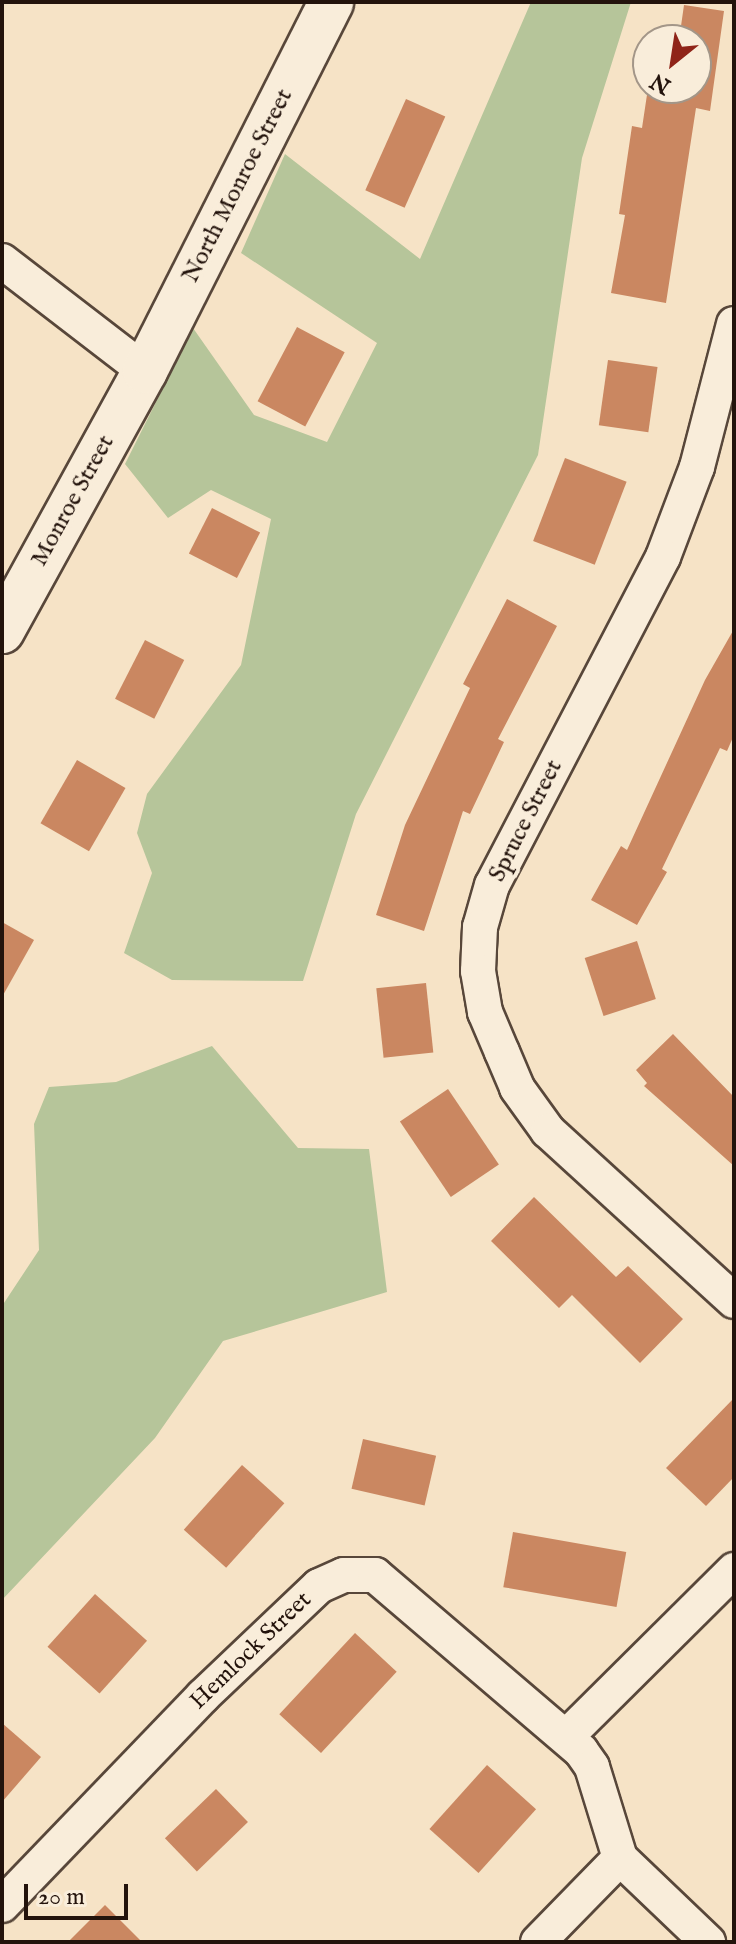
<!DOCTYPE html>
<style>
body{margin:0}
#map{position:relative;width:736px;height:1944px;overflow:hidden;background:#f6e3c6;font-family:"IM FELL English",serif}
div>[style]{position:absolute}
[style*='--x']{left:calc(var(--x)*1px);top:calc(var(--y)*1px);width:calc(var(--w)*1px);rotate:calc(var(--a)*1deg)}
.green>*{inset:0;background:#b6c59a}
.building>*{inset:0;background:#ca8761;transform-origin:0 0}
.roads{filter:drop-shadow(2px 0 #58473a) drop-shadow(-2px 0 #58473a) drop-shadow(0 2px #58473a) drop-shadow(0 -2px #58473a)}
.minor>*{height:34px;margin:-17px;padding:0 17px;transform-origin:17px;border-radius:17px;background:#f9edda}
.secondary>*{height:44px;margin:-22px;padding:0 22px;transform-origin:22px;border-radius:22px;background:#f9edda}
span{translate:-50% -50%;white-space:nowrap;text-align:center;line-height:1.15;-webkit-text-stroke:8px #f9edda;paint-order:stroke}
.street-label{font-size:24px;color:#23130c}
.frame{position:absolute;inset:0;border:4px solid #23130c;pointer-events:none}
.north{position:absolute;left:632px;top:24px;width:80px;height:80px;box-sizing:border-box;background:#f9edda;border:2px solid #a39688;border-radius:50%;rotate:210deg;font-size:22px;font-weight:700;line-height:32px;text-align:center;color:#23130c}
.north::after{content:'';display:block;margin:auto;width:28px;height:36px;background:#8f2418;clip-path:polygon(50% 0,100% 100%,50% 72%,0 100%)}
.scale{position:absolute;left:24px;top:1884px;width:104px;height:36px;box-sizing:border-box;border:4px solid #23130c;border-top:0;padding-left:10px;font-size:24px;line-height:28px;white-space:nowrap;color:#23130c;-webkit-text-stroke:6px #f9edda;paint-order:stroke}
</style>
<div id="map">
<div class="green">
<div style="clip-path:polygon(531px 2px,631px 2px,582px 158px,538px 455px,356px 814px,303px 981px,172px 980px,124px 953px,152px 873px,137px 833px,147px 794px,241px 665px,271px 519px,211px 490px,168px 518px,125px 464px,193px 328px,254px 415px,327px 442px,377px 343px,241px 253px,285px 154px,420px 259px)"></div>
<div style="clip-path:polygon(212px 1046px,298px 1148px,369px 1149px,387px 1292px,223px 1341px,155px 1438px,2px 1600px,2px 1306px,39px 1250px,34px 1124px,49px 1087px,116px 1082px)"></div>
</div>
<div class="building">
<div style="clip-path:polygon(684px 5px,724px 11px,710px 111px,696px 108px,666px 303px,611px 293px,625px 215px,619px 214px,632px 126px,642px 128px,648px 88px,696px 88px,696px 40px,679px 40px)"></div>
<div style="left:406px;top:99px;width:43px;height:100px;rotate:24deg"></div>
<div style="left:297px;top:327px;width:54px;height:84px;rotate:28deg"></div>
<div style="left:608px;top:360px;width:50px;height:66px;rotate:8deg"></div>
<div style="left:565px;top:458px;width:66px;height:89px;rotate:21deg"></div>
<div style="left:212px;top:508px;width:54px;height:51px;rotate:27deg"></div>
<div style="clip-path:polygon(507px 599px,557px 626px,498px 739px,504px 742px,470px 814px,463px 811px,424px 931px,376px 915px,405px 825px,470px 688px,463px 684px)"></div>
<div style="clip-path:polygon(734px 629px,734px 735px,727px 751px,720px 748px,662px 869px,667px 872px,637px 925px,591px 900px,621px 846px,627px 850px,705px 680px)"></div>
<div style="left:145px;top:640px;width:44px;height:66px;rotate:27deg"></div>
<div style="left:77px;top:760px;width:56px;height:73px;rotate:30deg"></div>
<div style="clip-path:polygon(2px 922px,34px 940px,2px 997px)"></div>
<div style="left:637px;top:941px;width:61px;height:55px;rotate:72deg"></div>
<div style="left:426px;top:983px;width:70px;height:50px;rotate:84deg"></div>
<div style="clip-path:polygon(673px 1034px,734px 1097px,734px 1166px,644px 1086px,647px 1083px,636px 1070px)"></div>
<div style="left:448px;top:1089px;width:91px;height:58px;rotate:56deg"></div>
<div style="clip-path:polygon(534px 1197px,616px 1277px,628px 1266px,683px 1319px,640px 1363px,572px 1295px,559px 1308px,491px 1241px)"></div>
<div style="clip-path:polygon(734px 1398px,734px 1477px,706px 1506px,666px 1468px)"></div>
<div style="left:363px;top:1439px;width:75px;height:51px;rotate:13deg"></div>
<div style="left:242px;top:1465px;width:57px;height:87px;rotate:42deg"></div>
<div style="left:513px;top:1532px;width:115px;height:56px;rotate:10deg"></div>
<div style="left:95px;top:1594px;width:70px;height:71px;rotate:42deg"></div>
<div style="left:355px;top:1633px;width:57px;height:111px;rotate:43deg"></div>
<div style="clip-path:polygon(2px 1723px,41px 1757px,2px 1802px)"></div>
<div style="left:487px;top:1765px;width:66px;height:86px;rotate:42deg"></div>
<div style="left:216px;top:1789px;width:46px;height:71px;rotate:46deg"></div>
<div style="clip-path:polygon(105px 1905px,142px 1942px,68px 1942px)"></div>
</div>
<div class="roads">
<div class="minor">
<div style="--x:2;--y:261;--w:180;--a:37.6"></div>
<div style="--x:734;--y:324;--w:148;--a:104.5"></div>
<div style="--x:697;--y:467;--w:96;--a:110.7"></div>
<div style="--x:663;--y:557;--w:370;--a:117.5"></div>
<div style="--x:492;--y:885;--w:44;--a:105.9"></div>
<div style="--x:480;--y:927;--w:44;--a:92.6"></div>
<div style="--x:478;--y:971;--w:42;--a:80.3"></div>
<div style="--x:485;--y:1012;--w:43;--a:67"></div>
<div style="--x:502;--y:1052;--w:39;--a:67"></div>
<div style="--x:517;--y:1088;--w:53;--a:54.2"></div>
<div style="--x:548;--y:1131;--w:252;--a:42.4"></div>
<div style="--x:566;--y:1737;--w:237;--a:-44.8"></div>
<div style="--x:2;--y:1905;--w:289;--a:-46.1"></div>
<div style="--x:202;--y:1697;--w:161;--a:-43.5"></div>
<div style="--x:319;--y:1586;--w:27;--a:-24"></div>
<div style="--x:344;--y:1575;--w:31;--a:0"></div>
<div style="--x:375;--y:1575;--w:271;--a:40.5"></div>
<div style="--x:581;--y:1751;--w:19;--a:55"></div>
<div style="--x:592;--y:1767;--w:95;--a:72.9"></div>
<div style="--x:620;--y:1858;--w:122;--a:43.7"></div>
<div style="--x:538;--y:1942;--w:117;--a:-45.7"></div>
</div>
<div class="secondary">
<div style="--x:2;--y:631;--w:297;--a:-61.2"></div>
<div style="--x:145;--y:371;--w:413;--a:-63.2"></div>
</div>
</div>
<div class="street-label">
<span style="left:238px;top:186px;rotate:-63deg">North Monroe Street</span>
<span style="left:73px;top:501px;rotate:-61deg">Monroe Street</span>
<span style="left:526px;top:821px;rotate:-63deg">Spruce Street</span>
<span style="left:251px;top:1651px;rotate:-44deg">Hemlock Street</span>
</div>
<div class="frame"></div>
<div class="north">N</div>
<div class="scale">20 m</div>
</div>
